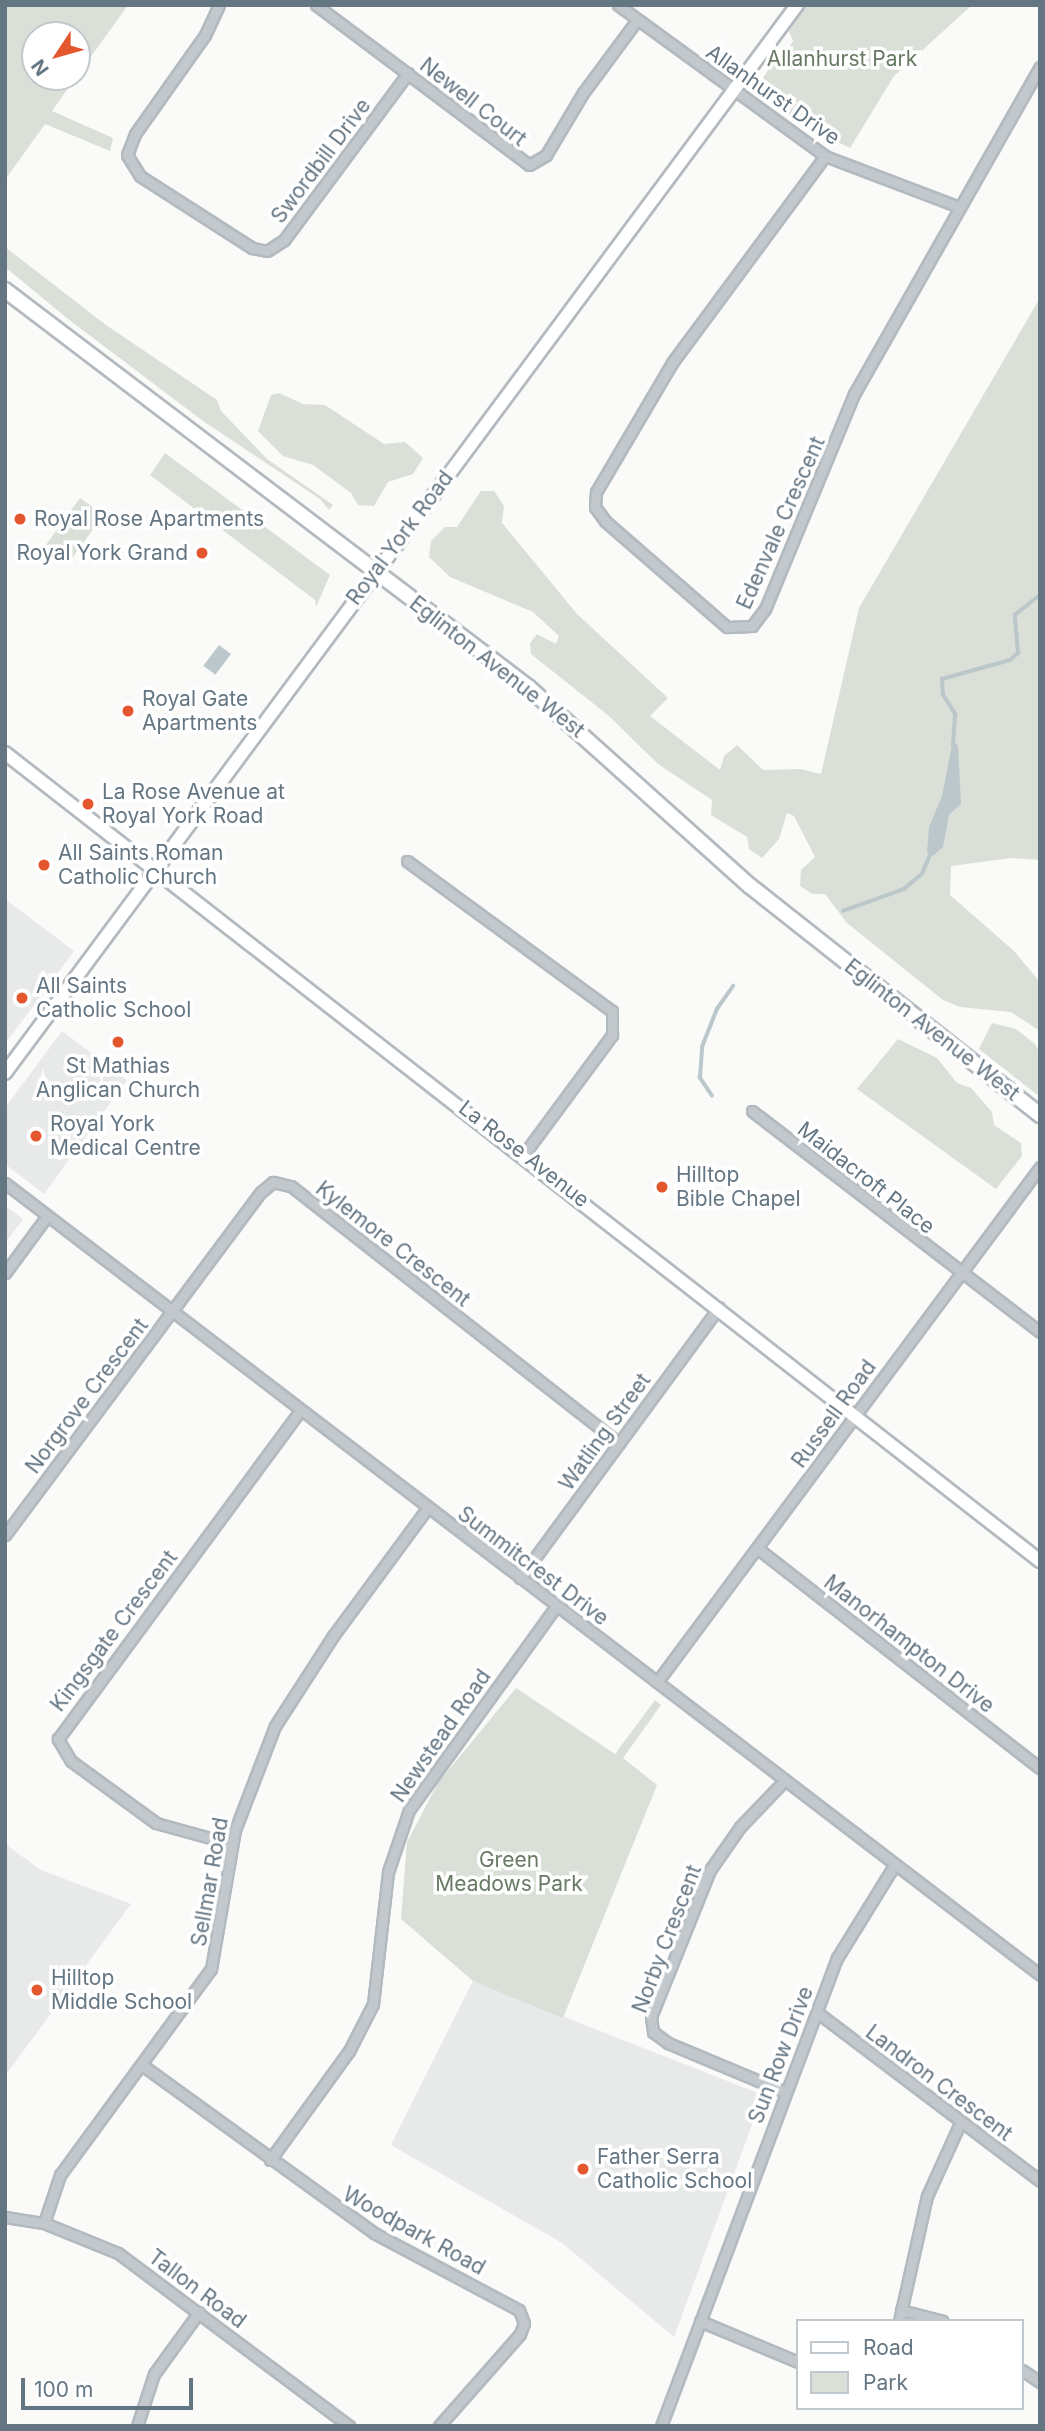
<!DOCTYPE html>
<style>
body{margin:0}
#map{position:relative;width:1045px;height:2431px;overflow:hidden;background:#fafaf8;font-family:Inter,sans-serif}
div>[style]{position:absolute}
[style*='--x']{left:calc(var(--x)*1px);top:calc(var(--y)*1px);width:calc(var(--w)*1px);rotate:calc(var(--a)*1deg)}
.built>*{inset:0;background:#e8e9e9}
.green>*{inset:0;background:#dadfd7;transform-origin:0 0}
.water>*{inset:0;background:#bbc7cb;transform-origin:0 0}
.stream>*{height:3.5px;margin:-1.75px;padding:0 1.75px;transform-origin:1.75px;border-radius:1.75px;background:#bbc7cb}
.roads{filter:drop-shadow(2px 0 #b3babf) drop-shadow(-2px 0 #b3babf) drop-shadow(0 2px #b3babf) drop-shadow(0 -2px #b3babf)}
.street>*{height:9px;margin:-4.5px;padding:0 4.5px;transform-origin:4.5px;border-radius:4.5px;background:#c3c8cc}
.secondary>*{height:12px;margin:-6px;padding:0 6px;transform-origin:6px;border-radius:6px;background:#fff}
.primary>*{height:14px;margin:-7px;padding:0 7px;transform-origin:7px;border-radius:7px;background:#fff}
.dots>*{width:19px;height:19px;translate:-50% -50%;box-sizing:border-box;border:4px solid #fff;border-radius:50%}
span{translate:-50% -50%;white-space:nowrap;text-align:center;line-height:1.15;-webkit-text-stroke:7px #fff;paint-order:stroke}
.park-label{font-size:21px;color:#687a64}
.street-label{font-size:21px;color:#657683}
.poi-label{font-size:21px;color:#657683}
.left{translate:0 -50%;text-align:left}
.right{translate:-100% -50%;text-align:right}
.frame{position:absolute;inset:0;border:7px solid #657683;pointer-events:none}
.legend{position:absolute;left:796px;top:2319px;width:228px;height:91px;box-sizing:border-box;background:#fff;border:2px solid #c1c8cd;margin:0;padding:9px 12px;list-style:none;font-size:21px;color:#657683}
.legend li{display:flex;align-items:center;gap:14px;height:35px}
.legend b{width:35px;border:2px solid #c1c8cd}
.north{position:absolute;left:21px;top:21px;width:70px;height:70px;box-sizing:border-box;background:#fff;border:2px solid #c1c8cd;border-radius:50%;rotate:234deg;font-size:19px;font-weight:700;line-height:28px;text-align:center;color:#657683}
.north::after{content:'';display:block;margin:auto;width:24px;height:32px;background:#e4572e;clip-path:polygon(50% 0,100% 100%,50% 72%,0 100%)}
.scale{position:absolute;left:21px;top:2378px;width:172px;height:32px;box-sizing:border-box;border:4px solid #657683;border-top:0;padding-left:9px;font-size:21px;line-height:24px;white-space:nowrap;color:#657683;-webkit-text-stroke:5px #fff;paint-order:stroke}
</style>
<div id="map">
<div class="built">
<div style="clip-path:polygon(5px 899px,74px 951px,5px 1044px)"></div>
<div style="clip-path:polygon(62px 1031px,127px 1080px,44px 1194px,5px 1164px,5px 1108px)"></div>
<div style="clip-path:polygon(5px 1206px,23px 1219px,5px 1243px)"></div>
<div style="clip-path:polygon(5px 1844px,41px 1870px,131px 1904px,5px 2076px)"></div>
<div style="clip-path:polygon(473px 1981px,763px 2095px,674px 2337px,562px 2243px,391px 2145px)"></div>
</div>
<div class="green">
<div style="clip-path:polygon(5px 5px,128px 5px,77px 76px,77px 35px,35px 35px,35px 77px,76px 77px,52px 111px,113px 138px,110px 151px,45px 124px,5px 180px)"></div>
<div style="clip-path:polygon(806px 5px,972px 5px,894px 76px,850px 148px,802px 125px,762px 96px,760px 83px,783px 47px,788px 49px,793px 41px,789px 31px)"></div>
<div style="clip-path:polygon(5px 247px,106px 325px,217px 400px,221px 411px,267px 459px,333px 505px,329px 510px,320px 499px,203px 421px,68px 319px,5px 267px)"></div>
<div style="clip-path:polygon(1040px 298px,1040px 860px,1011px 858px,951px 866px,950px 895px,1014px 951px,1040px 982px,1040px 1031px,1011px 1012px,960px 1007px,943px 1000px,847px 923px,825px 894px,812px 894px,800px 886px,801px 870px,815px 857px,794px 816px,787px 813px,779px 839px,762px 858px,749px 849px,747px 837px,711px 815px,712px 800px,658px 764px,609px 716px,531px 654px,530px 643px,537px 634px,556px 644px,559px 636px,533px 612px,450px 577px,429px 557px,431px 541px,445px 527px,457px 527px,481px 491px,494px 491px,504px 506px,502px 523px,577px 614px,668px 698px,650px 716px,720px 770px,724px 756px,737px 745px,763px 770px,800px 769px,821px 774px,859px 608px)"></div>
<div style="clip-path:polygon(279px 393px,303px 404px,325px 405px,384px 444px,405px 442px,423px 458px,413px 474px,388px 482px,374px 506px,358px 505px,351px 493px,313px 465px,283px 456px,258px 431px,271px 395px)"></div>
<div style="clip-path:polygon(165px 453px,330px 575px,316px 607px,315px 600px,150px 475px)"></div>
<div style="left:80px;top:498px;width:29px;height:58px;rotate:36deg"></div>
<div style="clip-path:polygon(992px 1023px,1016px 1029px,1035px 1044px,1040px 1053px,1040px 1097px,979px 1049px)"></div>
<div style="clip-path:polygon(898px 1039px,937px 1058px,957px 1083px,971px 1088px,992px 1112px,994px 1125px,1021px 1143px,1022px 1156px,996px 1189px,857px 1089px)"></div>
<div style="clip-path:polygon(516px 1688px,615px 1754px,655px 1700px,661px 1705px,623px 1758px,657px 1785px,563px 2018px,473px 1981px,401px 1919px,407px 1842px,438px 1783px)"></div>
</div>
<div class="water">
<div style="left:219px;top:645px;width:15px;height:26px;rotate:37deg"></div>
<div style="clip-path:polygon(953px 740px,958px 746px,961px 804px,949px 815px,943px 847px,933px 856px,927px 852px,929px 827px,942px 796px)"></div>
</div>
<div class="stream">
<div style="--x:953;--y:745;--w:31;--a:-86"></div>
<div style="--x:955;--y:714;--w:22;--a:-122"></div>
<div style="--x:943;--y:695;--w:16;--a:-94"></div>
<div style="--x:942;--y:679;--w:71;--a:-15.6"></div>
<div style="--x:1010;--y:660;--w:11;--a:-41"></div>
<div style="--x:1018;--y:653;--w:38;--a:-95"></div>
<div style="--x:1015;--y:615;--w:32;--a:-39"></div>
<div style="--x:843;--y:911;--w:65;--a:-19.8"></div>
<div style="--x:904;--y:889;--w:23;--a:-40"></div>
<div style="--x:922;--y:874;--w:25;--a:-67"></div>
<div style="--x:712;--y:1096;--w:22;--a:-124"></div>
<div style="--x:700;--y:1078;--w:31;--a:-86"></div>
<div style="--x:702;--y:1047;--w:41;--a:-68.5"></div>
<div style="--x:717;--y:1009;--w:28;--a:-55"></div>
</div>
<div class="roads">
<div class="street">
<div style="--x:219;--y:5;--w:33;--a:115"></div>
<div style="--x:205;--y:35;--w:121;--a:125.3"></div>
<div style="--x:135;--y:134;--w:22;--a:111"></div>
<div style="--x:127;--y:155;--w:25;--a:58"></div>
<div style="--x:140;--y:176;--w:133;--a:32.7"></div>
<div style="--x:252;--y:248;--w:15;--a:11"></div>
<div style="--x:267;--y:251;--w:20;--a:-33"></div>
<div style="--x:284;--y:240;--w:208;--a:-53.4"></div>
<div style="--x:316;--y:5;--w:266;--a:36.9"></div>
<div style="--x:529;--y:165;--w:20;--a:-30"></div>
<div style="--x:546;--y:155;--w:72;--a:-59.2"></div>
<div style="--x:583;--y:93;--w:91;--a:-53.5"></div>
<div style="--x:618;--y:5;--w:256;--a:36.1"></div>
<div style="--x:825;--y:156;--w:143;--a:20.8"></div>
<div style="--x:825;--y:156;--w:257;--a:126.5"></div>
<div style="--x:672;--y:363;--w:150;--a:120.5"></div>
<div style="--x:596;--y:492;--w:15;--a:94"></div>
<div style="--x:595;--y:507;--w:17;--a:54"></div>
<div style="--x:605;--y:521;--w:162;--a:41"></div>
<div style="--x:727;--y:627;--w:25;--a:-2"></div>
<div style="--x:752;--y:626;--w:21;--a:-53"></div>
<div style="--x:765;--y:609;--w:233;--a:-67.5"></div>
<div style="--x:854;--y:394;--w:376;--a:-60.4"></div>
<div style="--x:407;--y:861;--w:254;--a:36.2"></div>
<div style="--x:612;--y:1011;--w:24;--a:90"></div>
<div style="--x:612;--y:1035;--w:148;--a:126.5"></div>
<div style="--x:752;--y:1111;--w:363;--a:37.5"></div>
<div style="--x:5;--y:1183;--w:1303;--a:37.42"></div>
<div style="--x:5;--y:1273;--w:71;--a:-53.6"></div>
<div style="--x:5;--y:1535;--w:428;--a:-53.3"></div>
<div style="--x:261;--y:1192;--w:16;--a:-40"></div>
<div style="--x:273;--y:1182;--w:18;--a:13"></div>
<div style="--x:291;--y:1186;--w:417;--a:38.1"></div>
<div style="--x:757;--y:1548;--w:358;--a:37.9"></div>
<div style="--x:520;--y:1578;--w:336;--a:-53.7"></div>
<div style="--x:657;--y:1682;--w:642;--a:-53.36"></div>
<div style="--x:785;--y:1780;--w:65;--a:133.8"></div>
<div style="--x:740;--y:1827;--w:52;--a:124.9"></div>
<div style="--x:710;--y:1870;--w:158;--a:111.9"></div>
<div style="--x:651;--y:2017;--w:15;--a:82"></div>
<div style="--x:653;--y:2032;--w:19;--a:36"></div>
<div style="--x:668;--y:2043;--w:127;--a:22.7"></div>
<div style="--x:232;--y:1844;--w:79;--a:-164.6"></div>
<div style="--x:156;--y:1823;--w:105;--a:-143.9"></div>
<div style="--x:71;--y:1761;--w:26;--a:-121"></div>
<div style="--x:58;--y:1739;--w:409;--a:-53.6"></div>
<div style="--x:818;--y:2013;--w:278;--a:37.1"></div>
<div style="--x:142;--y:2065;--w:286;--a:35.9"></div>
<div style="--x:374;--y:2233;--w:164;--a:28"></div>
<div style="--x:519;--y:2310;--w:14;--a:69"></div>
<div style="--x:524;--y:2323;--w:12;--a:110"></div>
<div style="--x:520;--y:2334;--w:123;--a:131.4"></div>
<div style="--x:270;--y:2160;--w:135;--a:-54.1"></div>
<div style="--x:349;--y:2051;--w:53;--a:-62.9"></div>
<div style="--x:373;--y:2004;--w:133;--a:-83.5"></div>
<div style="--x:388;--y:1872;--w:65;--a:-71.3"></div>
<div style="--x:409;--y:1810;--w:251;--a:-54.2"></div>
<div style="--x:5;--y:2217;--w:39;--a:9"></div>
<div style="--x:44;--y:2223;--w:80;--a:22.1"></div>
<div style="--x:118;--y:2253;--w:289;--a:36.8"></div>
<div style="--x:44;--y:2223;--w:51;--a:-71.6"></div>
<div style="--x:60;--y:2175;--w:255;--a:-53.8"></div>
<div style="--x:211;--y:1969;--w:141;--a:-80.2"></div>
<div style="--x:235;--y:1830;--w:111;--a:-69"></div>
<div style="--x:275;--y:1726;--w:107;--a:-57.2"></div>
<div style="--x:333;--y:1636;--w:160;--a:-53.6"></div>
<div style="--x:901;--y:2310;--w:43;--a:14.7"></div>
<div style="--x:700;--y:2321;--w:106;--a:22.7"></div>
<div style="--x:899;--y:2321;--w:128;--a:-77.4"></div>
<div style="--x:927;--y:2196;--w:82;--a:-65.6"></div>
<div style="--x:1022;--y:2370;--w:22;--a:34"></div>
<div style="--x:137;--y:2426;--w:55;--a:-71.9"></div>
<div style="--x:154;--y:2374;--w:77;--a:-54"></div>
<div style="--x:661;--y:2426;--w:500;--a:-69.4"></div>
<div style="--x:837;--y:1958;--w:110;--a:-58.3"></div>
</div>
<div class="secondary">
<div style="--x:5;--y:753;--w:1313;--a:37.98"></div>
<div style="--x:5;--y:1073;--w:1330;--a:-53.44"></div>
</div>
<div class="primary">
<div style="--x:5;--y:290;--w:657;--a:37.2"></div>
<div style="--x:528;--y:687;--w:298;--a:41.9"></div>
<div style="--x:750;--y:886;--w:370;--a:38.3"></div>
</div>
</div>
<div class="dots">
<div style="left:20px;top:519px;background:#e4572e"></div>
<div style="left:202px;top:553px;background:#e4572e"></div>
<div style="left:128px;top:711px;background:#e4572e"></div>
<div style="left:88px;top:804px;background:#e4572e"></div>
<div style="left:44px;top:865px;background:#e4572e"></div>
<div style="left:22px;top:998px;background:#e4572e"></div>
<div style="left:118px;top:1042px;background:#e4572e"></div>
<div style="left:36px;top:1136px;background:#e4572e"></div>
<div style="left:662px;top:1187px;background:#e4572e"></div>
<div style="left:37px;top:1990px;background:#e4572e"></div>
<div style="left:583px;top:2169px;background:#e4572e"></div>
</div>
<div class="park-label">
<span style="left:842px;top:59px">Allanhurst Park</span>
<span style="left:509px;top:1872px">Green<br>Meadows Park</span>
</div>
<div class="street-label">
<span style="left:773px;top:95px;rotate:35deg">Allanhurst Drive</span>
<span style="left:473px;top:102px;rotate:38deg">Newell Court</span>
<span style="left:321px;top:161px;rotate:-53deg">Swordbill Drive</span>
<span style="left:781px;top:523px;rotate:-66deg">Edenvale Crescent</span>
<span style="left:400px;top:538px;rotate:-53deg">Royal York Road</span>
<span style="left:497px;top:667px;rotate:38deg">Eglinton Avenue West</span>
<span style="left:932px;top:1030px;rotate:38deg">Eglinton Avenue West</span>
<span style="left:524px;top:1154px;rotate:38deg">La Rose Avenue</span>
<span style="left:866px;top:1178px;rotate:38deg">Maidacroft Place</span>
<span style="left:393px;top:1244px;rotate:38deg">Kylemore Crescent</span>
<span style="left:87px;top:1396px;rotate:-53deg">Norgrove Crescent</span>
<span style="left:834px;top:1414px;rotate:-54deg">Russell Road</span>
<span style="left:605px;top:1432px;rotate:-54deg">Watling Street</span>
<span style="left:533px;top:1566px;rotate:37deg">Summitcrest Drive</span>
<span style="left:114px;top:1631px;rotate:-53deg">Kingsgate Crescent</span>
<span style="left:909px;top:1644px;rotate:38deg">Manorhampton Drive</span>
<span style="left:441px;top:1736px;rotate:-55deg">Newstead Road</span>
<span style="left:210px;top:1882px;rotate:-80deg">Sellmar Road</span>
<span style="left:667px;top:1939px;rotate:-69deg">Norby Crescent</span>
<span style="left:781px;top:2055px;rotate:-69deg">Sun Row Drive</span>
<span style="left:939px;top:2083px;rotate:37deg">Landron Crescent</span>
<span style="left:414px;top:2231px;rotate:29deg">Woodpark Road</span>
<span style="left:197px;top:2289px;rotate:37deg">Tallon Road</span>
</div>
<div class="poi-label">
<span class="left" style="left:34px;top:519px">Royal Rose Apartments</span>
<span class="right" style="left:188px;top:553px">Royal York Grand</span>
<span class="left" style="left:142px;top:711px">Royal Gate<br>Apartments</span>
<span class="left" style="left:102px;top:804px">La Rose Avenue at<br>Royal York Road</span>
<span class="left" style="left:58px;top:865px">All Saints Roman<br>Catholic Church</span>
<span class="left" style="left:36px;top:998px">All Saints<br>Catholic School</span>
<span style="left:118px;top:1078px">St Mathias<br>Anglican Church</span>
<span class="left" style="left:50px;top:1136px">Royal York<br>Medical Centre</span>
<span class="left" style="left:676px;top:1187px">Hilltop<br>Bible Chapel</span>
<span class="left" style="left:51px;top:1990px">Hilltop<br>Middle School</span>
<span class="left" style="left:597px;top:2169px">Father Serra<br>Catholic School</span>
</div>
<div class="frame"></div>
<ul class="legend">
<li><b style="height:9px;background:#fff"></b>Road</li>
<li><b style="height:19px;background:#dadfd7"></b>Park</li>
</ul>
<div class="north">N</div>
<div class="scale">100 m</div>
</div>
